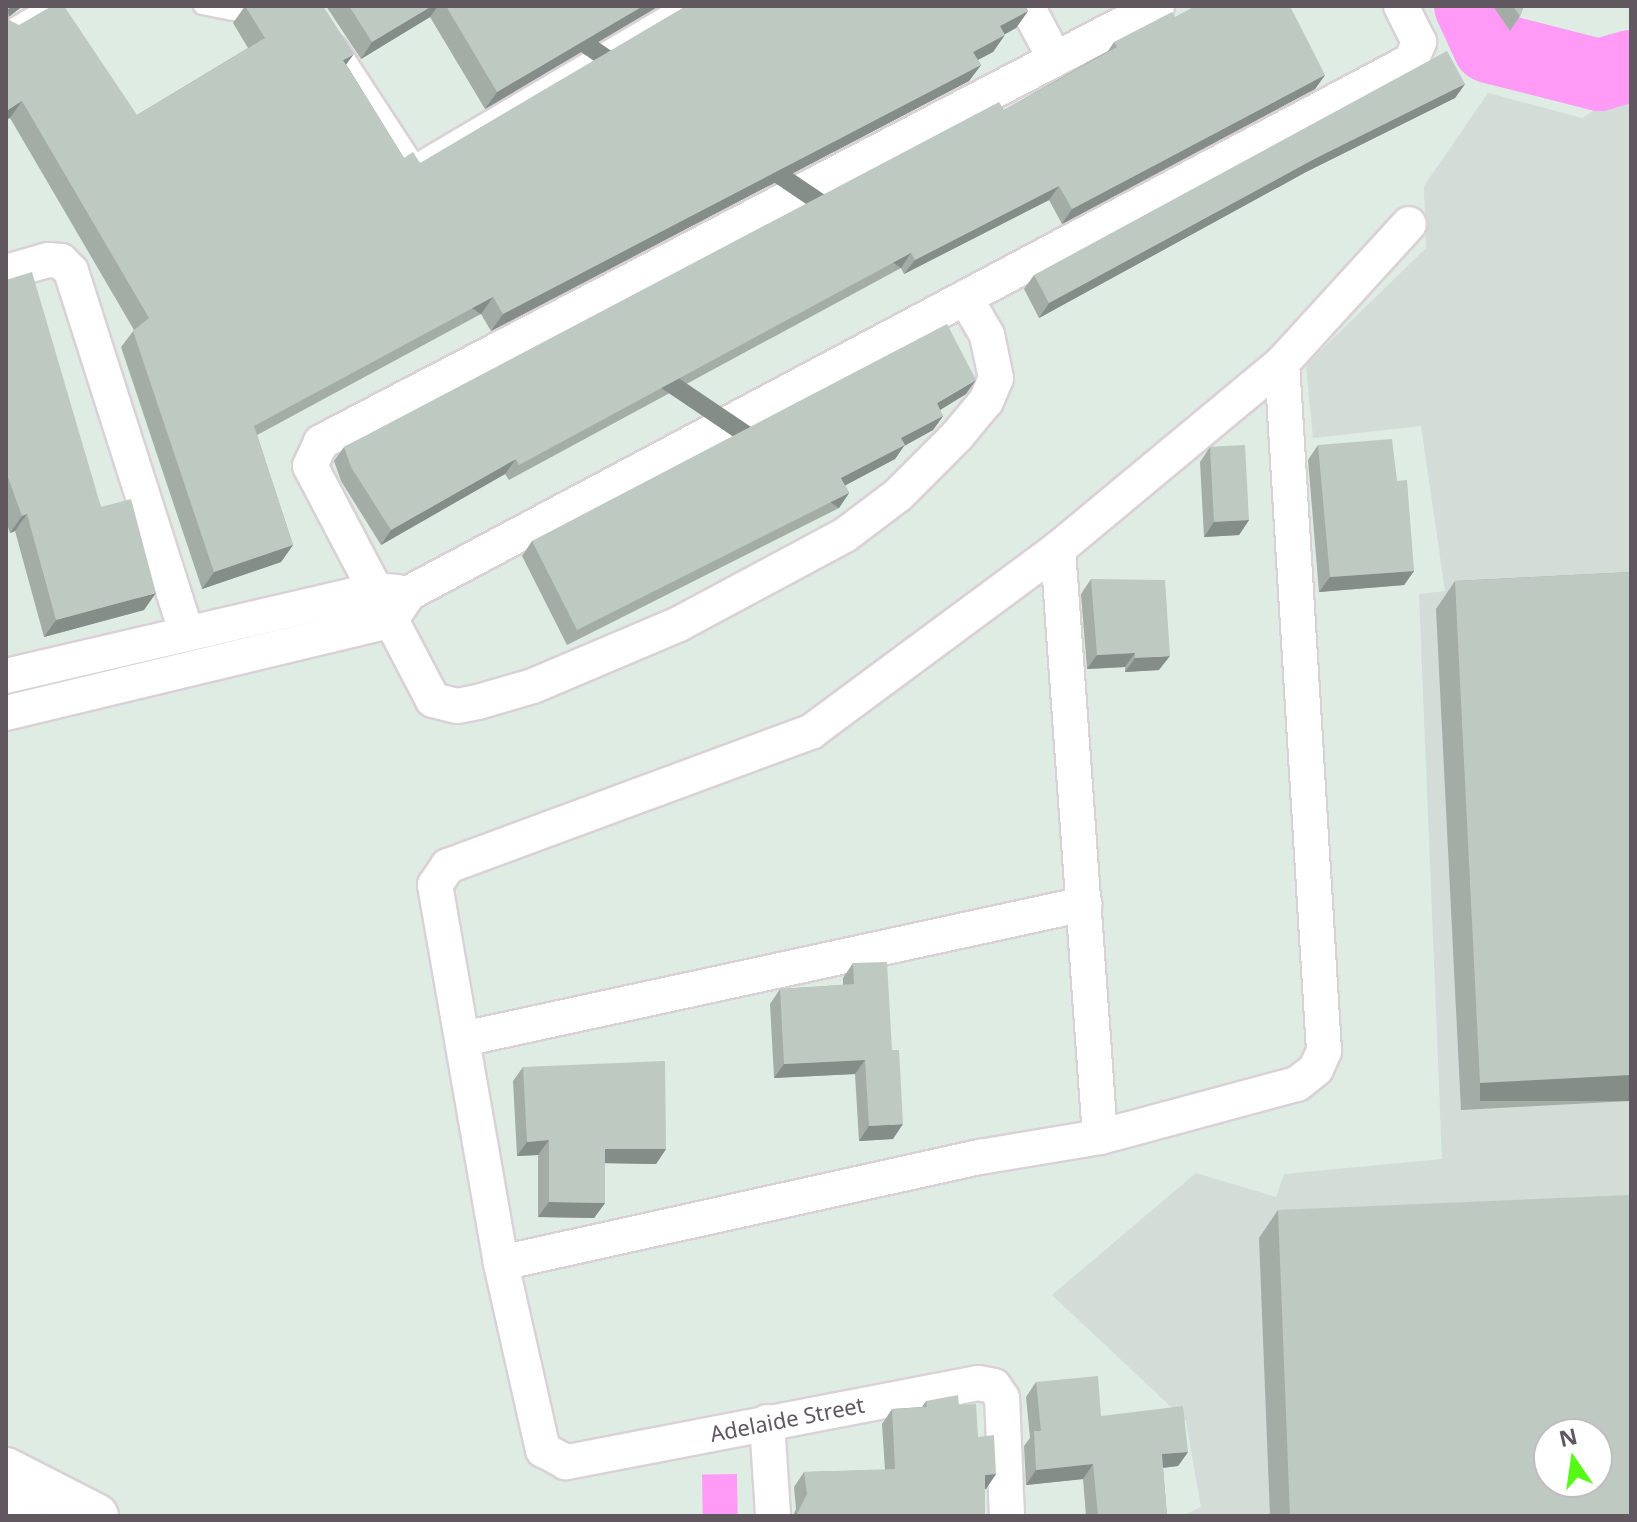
<!DOCTYPE html>
<style>
body{margin:0}
#map{position:relative;width:1637px;height:1522px;overflow:hidden;background:#deece4;font-family:"Noto Sans",sans-serif}
div>[style]{position:absolute}
[style*='--x']{left:calc(var(--x)*1px);top:calc(var(--y)*1px);width:calc(var(--w)*1px);rotate:calc(var(--a)*1deg)}
.industrial>*{inset:0;background:#d3dcd6}
.water>*{inset:0;background:#ff9bf7;transform-origin:0 0}
.river>*{height:72px;margin:-36px;padding:0 36px;transform-origin:36px;border-radius:36px;background:#ff9bf7}
.roads{filter:drop-shadow(2px 0 #dad1d7) drop-shadow(-2px 0 #dad1d7) drop-shadow(0 2px #dad1d7) drop-shadow(0 -2px #dad1d7)}
.service>*{height:16px;margin:-8px;padding:0 8px;transform-origin:8px;border-radius:8px;background:#fff}
.minor>*{height:34px;margin:-17px;padding:0 17px;transform-origin:17px;border-radius:17px;background:#fff}
.secondary>*{height:44px;margin:-22px;padding:0 22px;transform-origin:22px;border-radius:22px;background:#fff}
.wall>*{inset:0;background:#a3ada6}
.shaded-wall>*{inset:0;background:#848d87;transform-origin:0 0}
.building>*{inset:0;background:#bdc9c1;transform-origin:0 0}
span{translate:-50% -50%;white-space:nowrap;text-align:center;line-height:1.15;-webkit-text-stroke:7px #fff;paint-order:stroke}
.street-label{font-size:22px;color:#61575f}
.frame{position:absolute;inset:0;border:8px solid #61575f;pointer-events:none}
.north{position:absolute;left:1533px;top:1418px;width:80px;height:80px;box-sizing:border-box;background:#fff;border:2px solid #c0bcbf;border-radius:50%;rotate:347deg;font-size:22px;font-weight:700;line-height:32px;text-align:center;color:#61575f}
.north::after{content:'';display:block;margin:auto;width:28px;height:36px;background:#57f917;clip-path:polygon(50% 0,100% 100%,50% 72%,0 100%)}
</style>
<div id="map">
<div class="industrial">
<div style="clip-path:polygon(evenodd,1631px 86px,1631px 1516px,1182px 1516px,1201px 1507px,1186px 1421px,1052px 1295px,1196px 1173px,1276px 1197px,1284px 1174px,1442px 1159px,1419px 594px,1445px 591px,1421px 426px,1313px 438px,1306px 365px,1426px 248px,1424px 186px,1488px 93px,1582px 118px,1631px 86px,1549px 1434px,1597px 1434px,1597px 1482px,1549px 1482px,1549px 1434px)"></div>
</div>
<div class="water">
<div style="left:737px;top:1474px;width:42px;height:35px;rotate:89deg"></div>
</div>
<div class="river">
<div style="--x:1470;--y:6;--w:45;--a:65.1"></div>
<div style="--x:1489;--y:47;--w:114;--a:14.3"></div>
<div style="--x:1599;--y:75;--w:33;--a:-16"></div>
</div>
<div class="roads">
<div class="service">
<div style="--x:202;--y:6;--w:32;--a:11"></div>
<div style="--x:233;--y:12;--w:19;--a:-18"></div>
<div style="--x:6;--y:31;--w:49;--a:-30.8"></div>
<div style="--x:338;--y:45;--w:141;--a:56.9"></div>
<div style="--x:415;--y:163;--w:309;--a:-30.6"></div>
</div>
<div class="minor">
<div style="--x:1027;--y:6;--w:60;--a:62.2"></div>
<div style="--x:6;--y:272;--w:44;--a:-15.9"></div>
<div style="--x:48;--y:260;--w:13;--a:4"></div>
<div style="--x:61;--y:261;--w:14;--a:45"></div>
<div style="--x:71;--y:271;--w:381;--a:72.3"></div>
<div style="--x:966;--y:299;--w:42;--a:59.7"></div>
<div style="--x:987;--y:335;--w:44;--a:78.2"></div>
<div style="--x:996;--y:378;--w:25;--a:113"></div>
<div style="--x:986;--y:401;--w:45;--a:129.6"></div>
<div style="--x:957;--y:436;--w:83;--a:135"></div>
<div style="--x:898;--y:495;--w:66;--a:143"></div>
<div style="--x:845;--y:535;--w:188;--a:151.8"></div>
<div style="--x:679;--y:624;--w:159;--a:157"></div>
<div style="--x:533;--y:686;--w:57;--a:163.8"></div>
<div style="--x:478;--y:702;--w:21;--a:169"></div>
<div style="--x:457;--y:706;--w:25;--a:-166"></div>
<div style="--x:433;--y:700;--w:264;--a:-117.7"></div>
<div style="--x:310;--y:466;--w:26;--a:-65"></div>
<div style="--x:321;--y:442;--w:943;--a:-27.54"></div>
<div style="--x:1058;--y:549;--w:589;--a:85.91"></div>
<div style="--x:6;--y:676;--w:379;--a:-13.1"></div>
<div style="--x:375;--y:590;--w:22;--a:5"></div>
<div style="--x:6;--y:713;--w:395;--a:-13.5"></div>
<div style="--x:390;--y:621;--w:34;--a:-56"></div>
<div style="--x:409;--y:593;--w:1134;--a:-27.97"></div>
<div style="--x:1411;--y:61;--w:21;--a:-67"></div>
<div style="--x:1419;--y:42;--w:40;--a:-116.6"></div>
<div style="--x:463;--y:1039;--w:636;--a:-12.26"></div>
<div style="--x:501;--y:1263;--w:491;--a:-12.5"></div>
<div style="--x:980;--y:1157;--w:122;--a:-9.5"></div>
<div style="--x:1100;--y:1137;--w:204;--a:-15.1"></div>
<div style="--x:1297;--y:1084;--w:24;--a:-38"></div>
<div style="--x:1316;--y:1069;--w:20;--a:-66"></div>
<div style="--x:1324;--y:1051;--w:689;--a:-93.49"></div>
<div style="--x:767;--y:1422;--w:94;--a:86.3"></div>
<div style="--x:6;--y:1505;--w:50;--a:-13.8"></div>
<div style="--x:1007;--y:1516;--w:118;--a:-92.4"></div>
<div style="--x:1002;--y:1398;--w:14;--a:-124"></div>
<div style="--x:994;--y:1386;--w:16;--a:-169"></div>
<div style="--x:978;--y:1383;--w:420;--a:169.1"></div>
<div style="--x:566;--y:1462;--w:26;--a:-152"></div>
<div style="--x:543;--y:1450;--w:192;--a:-102.7"></div>
<div style="--x:501;--y:1263;--w:384;--a:-99.9"></div>
<div style="--x:435;--y:885;--w:23;--a:-56"></div>
<div style="--x:448;--y:866;--w:388;--a:-20.3"></div>
<div style="--x:812;--y:731;--w:306;--a:-36.5"></div>
<div style="--x:1058;--y:549;--w:291;--a:-39.7"></div>
<div style="--x:1282;--y:363;--w:188;--a:-47.6"></div>
</div>
<div class="secondary">
<div style="--x:6;--y:1470;--w:101;--a:27.1"></div>
</div>
</div>
<div class="wall">
<div style="clip-path:polygon(245px 6px,346px 64px,404px 158px,420px 163px,1028px 11px,1016px 28px,1005px 34px,993px 52px,978px 60px,981px 65px,969px 81px,491px 331px,481px 314px,257px 435px,293px 545px,281px 562px,202px 589px,121px 347px,134px 330px,10px 118px,9px 17px,9px 20px,137px 115px,248px 48px,233px 23px)"></div>
<div style="clip-path:polygon(326px 6px,659px 6px,485px 109px,430px 17px,361px 59px)"></div>
<div style="clip-path:polygon(1493px 6px,1524px 6px,1520px 16px,1510px 31px)"></div>
<div style="clip-path:polygon(1175px 17px,1325px 75px,1315px 89px,1062px 224px,1049px 200px,904px 274px,901px 268px,509px 480px,505px 474px,381px 545px,341px 481px,334px 461px,344px 447px,1004px 110px,1108px 51px,1114px 42px)"></div>
<div style="clip-path:polygon(1465px 84px,1455px 98px,1306px 172px,1039px 318px,1024px 289px,1034px 275px)"></div>
<div style="clip-path:polygon(6px 280px,144px 610px,44px 637px,15px 531px,10px 533px,6px 522px)"></div>
<div style="clip-path:polygon(966px 394px,940px 410px,943px 416px,933px 430px,904px 446px,895px 459px,845px 485px,849px 493px,839px 508px,567px 645px,522px 556px,532px 541px)"></div>
<div style="clip-path:polygon(1318px 445px,1397px 481px,1414px 571px,1404px 585px,1319px 592px,1308px 460px)"></div>
<div style="clip-path:polygon(1210px 447px,1249px 520px,1239px 535px,1204px 537px,1200px 462px)"></div>
<div style="clip-path:polygon(1631px 572px,1631px 1101px,1461px 1110px,1436px 609px,1455px 581px)"></div>
<div style="clip-path:polygon(1091px 579px,1159px 670px,1125px 672px,1125px 667px,1087px 669px,1081px 594px)"></div>
<div style="clip-path:polygon(853px 963px,893px 1139px,859px 1141px,855px 1074px,774px 1078px,770px 1004px,780px 989px,843px 985px,843px 978px)"></div>
<div style="clip-path:polygon(523px 1067px,666px 1149px,656px 1164px,605px 1163px,605px 1203px,594px 1218px,538px 1217px,538px 1155px,517px 1156px,513px 1081px)"></div>
<div style="clip-path:polygon(1278px 1210px,1631px 1516px,1270px 1516px,1259px 1238px)"></div>
<div style="clip-path:polygon(1036px 1382px,1101px 1416px,1188px 1452px,1178px 1466px,1163px 1468px,1167px 1516px,1086px 1516px,1083px 1479px,1026px 1485px,1024px 1446px,1030px 1438px,1026px 1397px)"></div>
<div style="clip-path:polygon(926px 1401px,959px 1405px,978px 1437px,996px 1474px,985px 1489px,985px 1516px,793px 1516px,796px 1509px,794px 1487px,804px 1472px,885px 1470px,882px 1424px,892px 1409px,922px 1407px)"></div>
</div>
<div class="shaded-wall">
<div style="clip-path:polygon(13px 6px,23px 6px,6px 19px,8px 9px)"></div>
<div style="clip-path:polygon(432px 6px,438px 6px,430px 17px,361px 59px,372px 42px)"></div>
<div style="clip-path:polygon(643px 6px,659px 6px,485px 109px,497px 92px)"></div>
<div style="clip-path:polygon(1028px 11px,1016px 28px,989px 43px,1000px 26px)"></div>
<div style="clip-path:polygon(1005px 35px,993px 52px,962px 68px,973px 52px)"></div>
<div style="clip-path:polygon(354px 54px,342px 70px,343px 60px)"></div>
<div style="clip-path:polygon(981px 65px,969px 81px,491px 331px,503px 314px)"></div>
<div style="clip-path:polygon(1325px 75px,1315px 89px,1062px 224px,1072px 209px)"></div>
<div style="clip-path:polygon(1465px 84px,1455px 98px,1306px 172px,1039px 318px,1049px 303px,1316px 158px)"></div>
<div style="clip-path:polygon(22px 101px,10px 118px,6px 120px,6px 111px)"></div>
<div style="clip-path:polygon(1059px 186px,1049px 200px,904px 274px,915px 260px)"></div>
<div style="left:911px;top:253px;width:18px;height:446px;rotate:124deg"></div>
<div style="left:493px;top:297px;width:21px;height:272px;rotate:125deg"></div>
<div style="clip-path:polygon(976px 380px,966px 394px,927px 418px,937px 403px)"></div>
<div style="clip-path:polygon(943px 416px,933px 430px,904px 446px,895px 459px,831px 493px,841px 478px,901px 438px)"></div>
<div style="clip-path:polygon(516px 459px,505px 474px,381px 545px,391px 530px)"></div>
<div style="left:849px;top:493px;width:18px;height:305px;rotate:124deg"></div>
<div style="clip-path:polygon(27px 514px,15px 531px,10px 533px,22px 516px)"></div>
<div style="clip-path:polygon(1249px 520px,1239px 535px,1204px 537px,1214px 522px)"></div>
<div style="clip-path:polygon(293px 545px,281px 562px,202px 589px,214px 572px)"></div>
<div style="clip-path:polygon(1414px 571px,1404px 585px,1319px 592px,1330px 577px)"></div>
<div style="clip-path:polygon(156px 593px,144px 610px,44px 637px,56px 620px)"></div>
<div style="clip-path:polygon(1135px 653px,1125px 667px,1087px 669px,1097px 655px)"></div>
<div style="clip-path:polygon(1170px 656px,1159px 670px,1125px 672px,1135px 658px)"></div>
<div style="clip-path:polygon(865px 1060px,855px 1074px,774px 1078px,784px 1064px)"></div>
<div style="left:1631px;top:1075px;width:26px;height:151px;rotate:90deg"></div>
<div style="clip-path:polygon(903px 1124px,893px 1139px,859px 1141px,869px 1126px)"></div>
<div style="clip-path:polygon(549px 1140px,538px 1155px,517px 1156px,527px 1142px)"></div>
<div style="clip-path:polygon(605px 1149px,666px 1149px,656px 1164px,595px 1163px)"></div>
<div style="clip-path:polygon(549px 1202px,605px 1203px,594px 1218px,538px 1217px)"></div>
<div style="clip-path:polygon(1188px 1452px,1178px 1466px,1151px 1469px,1162px 1454px)"></div>
<div style="clip-path:polygon(1093px 1464px,1083px 1479px,1026px 1485px,1036px 1470px)"></div>
<div style="clip-path:polygon(996px 1474px,986px 1489px,974px 1490px,985px 1475px)"></div>
</div>
<div class="building">
<div style="clip-path:polygon(6px 6px,13px 6px,8px 9px,9px 20px,19px 25px,52px 6px,64px 6px,137px 115px,265px 38px,245px 6px,323px 6px,354px 54px,343px 60px,404px 158px,413px 152px,420px 163px,686px 6px,1026px 6px,1028px 11px,1000px 26px,1005px 35px,973px 52px,981px 65px,503px 314px,493px 297px,254px 426px,293px 545px,214px 572px,133px 331px,149px 318px,22px 101px,6px 111px)"></div>
<div style="clip-path:polygon(349px 6px,432px 6px,372px 42px)"></div>
<div style="clip-path:polygon(446px 6px,643px 6px,497px 92px)"></div>
<div style="clip-path:polygon(1195px 6px,1290px 6px,1325px 75px,1072px 209px,1059px 186px,915px 260px,911px 253px,519px 465px,516px 459px,391px 530px,351px 467px,344px 447px,999px 102px,1004px 110px,1117px 47px,1114px 42px,1172px 12px,1175px 17px)"></div>
<div style="clip-path:polygon(1513px 6px,1524px 6px,1520px 16px)"></div>
<div style="clip-path:polygon(1447px 51px,1465px 84px,1316px 158px,1049px 303px,1034px 275px)"></div>
<div style="clip-path:polygon(32px 272px,101px 507px,131px 499px,156px 593px,56px 620px,27px 514px,22px 516px,6px 472px,6px 280px)"></div>
<div style="clip-path:polygon(947px 324px,976px 380px,937px 403px,943px 416px,901px 438px,905px 445px,841px 478px,849px 493px,577px 630px,532px 541px)"></div>
<div style="clip-path:polygon(1392px 439px,1397px 481px,1407px 480px,1414px 571px,1330px 577px,1318px 445px)"></div>
<div style="left:1245px;top:445px;width:75px;height:35px;rotate:87deg"></div>
<div style="clip-path:polygon(1631px 572px,1631px 1075px,1480px 1083px,1455px 581px)"></div>
<div style="clip-path:polygon(1091px 579px,1165px 580px,1170px 656px,1135px 658px,1135px 653px,1097px 655px)"></div>
<div style="clip-path:polygon(887px 962px,892px 1050px,899px 1050px,903px 1124px,869px 1126px,865px 1060px,784px 1064px,780px 989px,854px 984px,853px 963px)"></div>
<div style="clip-path:polygon(665px 1061px,666px 1149px,605px 1149px,605px 1203px,549px 1202px,549px 1140px,527px 1142px,523px 1067px)"></div>
<div style="clip-path:polygon(evenodd,1631px 1195px,1631px 1516px,1290px 1516px,1278px 1210px,1631px 1195px,1549px 1434px,1597px 1434px,1597px 1482px,1549px 1482px,1549px 1434px)"></div>
<div style="clip-path:polygon(1098px 1376px,1101px 1416px,1183px 1406px,1188px 1452px,1162px 1454px,1167px 1516px,1098px 1516px,1093px 1464px,1036px 1470px,1034px 1431px,1041px 1431px,1036px 1382px)"></div>
<div style="clip-path:polygon(958px 1395px,959px 1405px,976px 1404px,978px 1437px,994px 1435px,996px 1474px,985px 1475px,985px 1516px,796px 1516px,807px 1494px,804px 1472px,895px 1469px,892px 1409px,927px 1407px,926px 1401px)"></div>
</div>
<div class="street-label">
<span style="left:787px;top:1419px;rotate:-11deg">Adelaide Street</span>
</div>
<div class="frame"></div>
<div class="north">N</div>
</div>
